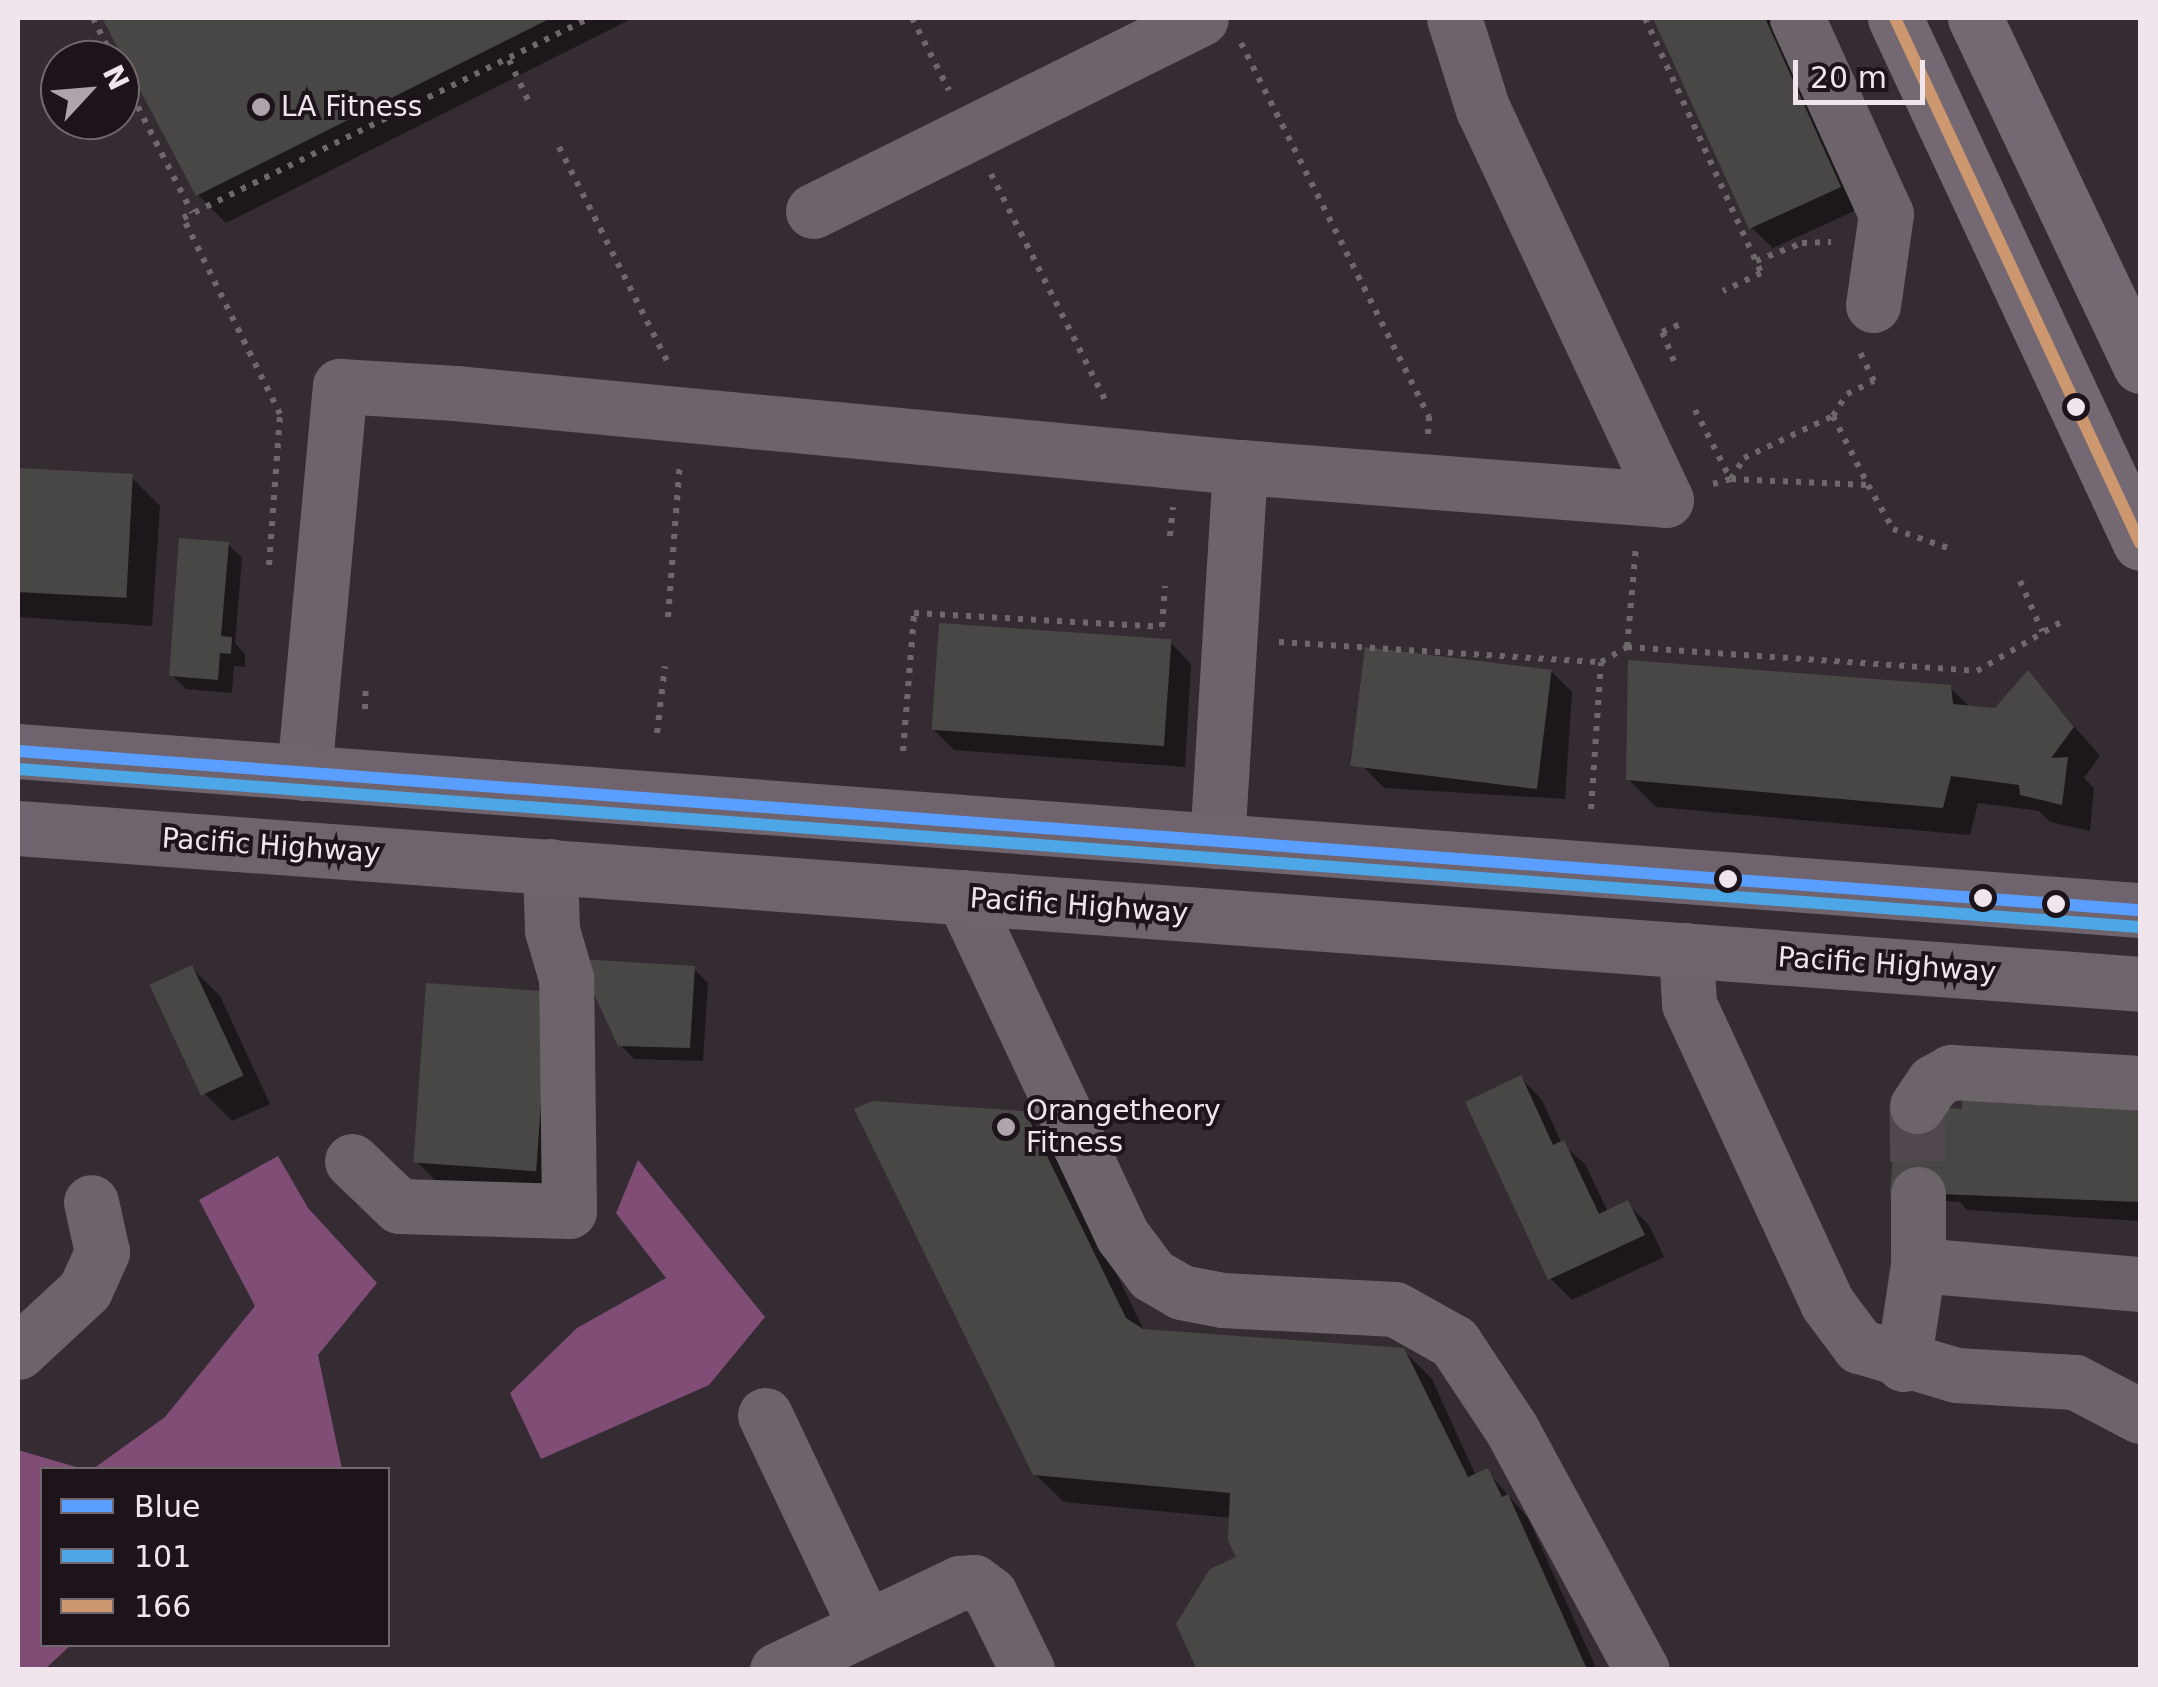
<!DOCTYPE html>
<style>
body{margin:0}
#map{position:relative;width:2158px;height:1687px;overflow:hidden;background:#352c33;font-family:"DejaVu Sans",sans-serif}
div>[style]{position:absolute}
[style*='--x']{left:calc(var(--x)*1px);top:calc(var(--y)*1px);width:calc(var(--w)*1px);rotate:calc(var(--a)*1deg)}
.forest>*{inset:0;background:#7f4d76}
.shadow>*{inset:0;background:#0007}
.building>*{inset:0;background:#494746;transform-origin:0 0}
.minor-tunnel>*{height:55px;margin-top:-27.5px;transform-origin:0;background:repeating-linear-gradient(90deg,#51484f 0 55px,transparent 0 83px)}
.path>*{height:6px;margin-top:-3px;transform-origin:0;background:repeating-linear-gradient(90deg,#6e686d 0 5px,transparent 0 13px)}
.minor>*{height:55px;margin:-27.5px;padding:0 27.5px;transform-origin:27.5px;border-radius:27.5px;background:#6c646a}
.major>*{height:55px;margin:-27.5px;padding:0 27.5px;transform-origin:27.5px;border-radius:27.5px;background:#746872}
.highway>*{height:55px;margin:-27.5px;padding:0 27.5px;transform-origin:27.5px;border-radius:27.5px;background:#6f636d}
.bus-1>*{height:12px;margin:-6px;padding:0 6px;transform-origin:6px;border-radius:6px;background:#5a9fff}
.bus-2>*{height:12px;margin:-6px;padding:0 6px;transform-origin:6px;border-radius:6px;background:#4da6e6}
.bus-3>*{height:12px;margin:-6px;padding:0 6px;transform-origin:6px;border-radius:6px;background:#cd976f}
.dots>*{width:28px;height:28px;translate:-50% -50%;box-sizing:border-box;border:5px solid #1c141a;border-radius:50%}
span{translate:-50% -50%;white-space:nowrap;text-align:center;line-height:1.15;-webkit-text-stroke:8px #1c141a;paint-order:stroke}
.poi-label{font-size:28px;color:#f0e5ed}
.left{translate:0 -50%;text-align:left}
.street-label{font-size:28px;color:#f0e5ed}
.frame{position:absolute;inset:0;border:20px solid #f0e5ed;pointer-events:none}
.legend{position:absolute;left:40px;top:1467px;width:350px;height:180px;box-sizing:border-box;background:#1c141a;border:2px solid #71686e;margin:0;padding:12px 18px;list-style:none;font-size:30px;color:#f0e5ed}
.legend li{display:flex;align-items:center;gap:20px;height:50px}
.legend b{width:50px;border:2px solid #71686e}
.north{position:absolute;left:40px;top:40px;width:100px;height:100px;box-sizing:border-box;background:#1c141a;border:2px solid #71686e;border-radius:50%;rotate:64deg;font-size:28px;font-weight:700;line-height:40px;text-align:center;color:#f0e5ed}
.north::after{content:'';display:block;margin:auto;width:35px;height:45px;background:#afa4ac;clip-path:polygon(50% 0,100% 100%,50% 72%,0 100%)}
.scale{position:absolute;left:1793px;top:60px;width:132px;height:45px;box-sizing:border-box;border:5px solid #f0e5ed;border-top:0;padding-left:12px;font-size:30px;line-height:35px;white-space:nowrap;color:#f0e5ed;-webkit-text-stroke:8px #1c141a;paint-order:stroke}
</style>
<div id="map">
<div class="forest">
<div style="clip-path:polygon(278px 1156px,308px 1208px,377px 1283px,318px 1355px,342px 1469px,93px 1469px,165px 1417px,255px 1306px,199px 1200px)"></div>
<div style="clip-path:polygon(638px 1160px,765px 1317px,709px 1385px,541px 1459px,510px 1393px,577px 1328px,666px 1278px,616px 1213px)"></div>
<div style="clip-path:polygon(18px 1450px,83px 1469px,42px 1470px,42px 1644px,71px 1645px,45px 1669px,18px 1669px)"></div>
</div>
<div class="shadow">
<div style="clip-path:polygon(105px 18px,628px 18px,629px 20px,226px 223px,198px 195px)"></div>
<div style="clip-path:polygon(1656px 18px,1774px 18px,1861px 208px,1773px 248px,1751px 227px)"></div>
<div style="clip-path:polygon(18px 470px,132px 478px,160px 506px,152px 626px,18px 617px)"></div>
<div style="clip-path:polygon(228px 544px,242px 558px,235px 643px,245px 654px,245px 667px,234px 666px,232px 693px,186px 689px,172px 675px)"></div>
<div style="clip-path:polygon(1170px 642px,1191px 664px,1185px 767px,954px 750px,933px 729px)"></div>
<div style="clip-path:polygon(1551px 671px,1572px 692px,1565px 799px,1384px 788px,1363px 766px)"></div>
<div style="clip-path:polygon(2029px 674px,2100px 756px,2084px 778px,2094px 788px,2090px 831px,2050px 822px,2039px 811px,1978px 803px,1970px 835px,1656px 807px,1628px 779px,1950px 688px,1971px 708px,1996px 711px)"></div>
<div style="clip-path:polygon(192px 968px,220px 996px,270px 1104px,232px 1121px,205px 1094px)"></div>
<div style="clip-path:polygon(694px 969px,708px 983px,703px 1061px,634px 1059px,620px 1044px)"></div>
<div style="clip-path:polygon(548px 994px,557px 1192px,438px 1183px,417px 1162px)"></div>
<div style="clip-path:polygon(1521px 1078px,1542px 1100px,1562px 1144px,1585px 1164px,1608px 1212px,1627px 1203px,1649px 1225px,1664px 1257px,1572px 1300px,1551px 1279px,1468px 1103px)"></div>
<div style="clip-path:polygon(1965px 1102px,2140px 1113px,2140px 1221px,1967px 1210px,1960px 1202px,1899px 1198px,1963px 1117px)"></div>
<div style="clip-path:polygon(1024px 1114px,1052px 1142px,1145px 1332px,1403px 1350px,1432px 1379px,1476px 1476px,1487px 1471px,1528px 1518px,1597px 1670px,1200px 1670px,1239px 1558px,1232px 1518px,1064px 1502px,1035px 1474px)"></div>
</div>
<div class="building">
<div style="clip-path:polygon(102px 18px,551px 18px,196px 196px)"></div>
<div style="clip-path:polygon(1653px 18px,1765px 18px,1841px 187px,1749px 229px)"></div>
<div style="left:18px;top:468px;width:115px;height:124px;rotate:3deg"></div>
<div style="clip-path:polygon(179px 538px,229px 542px,221px 636px,232px 637px,231px 654px,220px 653px,218px 680px,169px 676px)"></div>
<div style="left:939px;top:623px;width:233px;height:107px;rotate:4deg"></div>
<div style="left:1365px;top:647px;width:188px;height:120px;rotate:7deg"></div>
<div style="clip-path:polygon(1628px 660px,1951px 685px,1953px 704px,1995px 708px,2028px 670px,2074px 727px,2051px 758px,2068px 757px,2062px 805px,2020px 795px,2019px 785px,1951px 776px,1943px 808px,1626px 780px)"></div>
<div style="clip-path:polygon(578px 959px,695px 966px,690px 1048px,618px 1046px)"></div>
<div style="left:192px;top:965px;width:122px;height:47px;rotate:65deg"></div>
<div style="left:426px;top:983px;width:123px;height:180px;rotate:4deg"></div>
<div style="clip-path:polygon(1521px 1075px,1553px 1145px,1564px 1140px,1599px 1214px,1628px 1200px,1645px 1235px,1548px 1280px,1465px 1102px)"></div>
<div style="clip-path:polygon(1962px 1100px,2140px 1111px,2140px 1202px,1890px 1192px,1897px 1104px,1962px 1109px)"></div>
<div style="clip-path:polygon(873px 1101px,1025px 1111px,1126px 1318px,1143px 1329px,1404px 1348px,1468px 1477px,1488px 1468px,1502px 1497px,1508px 1494px,1586px 1667px,1197px 1670px,1176px 1624px,1210px 1569px,1236px 1557px,1228px 1540px,1230px 1493px,1033px 1475px,854px 1109px)"></div>
</div>
<div class="minor-tunnel">
<div style="--x:1917;--y:1106;--w:88;--a:89.3"></div>
</div>
<div class="path">
<div style="--x:93;--y:18;--w:47;--a:63.4"></div>
<div style="--x:912;--y:18;--w:81;--a:62.8"></div>
<div style="--x:1645;--y:18;--w:280;--a:65.5"></div>
<div style="--x:1761;--y:273;--w:42;--a:154.7"></div>
<div style="--x:1241;--y:43;--w:418;--a:63.3"></div>
<div style="--x:1429;--y:416;--w:20;--a:93"></div>
<div style="--x:509;--y:60;--w:44;--a:64.6"></div>
<div style="--x:120;--y:72;--w:158;--a:62.9"></div>
<div style="--x:559;--y:147;--w:244;--a:63.2"></div>
<div style="--x:991;--y:174;--w:258;--a:63.2"></div>
<div style="--x:1756;--y:261;--w:49;--a:-21.4"></div>
<div style="--x:1802;--y:243;--w:29;--a:-2"></div>
<div style="--x:1674;--y:361;--w:31;--a:-112"></div>
<div style="--x:1662;--y:332;--w:21;--a:-23"></div>
<div style="--x:1695;--y:410;--w:76;--a:62.8"></div>
<div style="--x:1833;--y:416;--w:77;--a:63.1"></div>
<div style="--x:1731;--y:479;--w:25;--a:-58"></div>
<div style="--x:1744;--y:458;--w:98;--a:-25.3"></div>
<div style="--x:1833;--y:416;--w:26;--a:-58"></div>
<div style="--x:1847;--y:394;--w:30;--a:-26"></div>
<div style="--x:1874;--y:381;--w:34;--a:-116"></div>
<div style="--x:1713;--y:484;--w:19;--a:-16"></div>
<div style="--x:1731;--y:479;--w:137;--a:2.5"></div>
<div style="--x:1868;--y:485;--w:51;--a:60.4"></div>
<div style="--x:1893;--y:529;--w:61;--a:19"></div>
<div style="--x:1170;--y:536;--w:29;--a:-84"></div>
<div style="--x:269;--y:565;--w:151;--a:-85.8"></div>
<div style="--x:280;--y:414;--w:219;--a:-116.3"></div>
<div style="--x:183;--y:218;--w:453;--a:-26.2"></div>
<div style="--x:2020;--y:581;--w:55;--a:66.3"></div>
<div style="--x:668;--y:617;--w:155;--a:-85.6"></div>
<div style="--x:1279;--y:642;--w:323;--a:3.6"></div>
<div style="--x:1601;--y:662;--w:30;--a:-30"></div>
<div style="--x:1627;--y:647;--w:100;--a:-84.9"></div>
<div style="--x:1627;--y:647;--w:351;--a:3.9"></div>
<div style="--x:1977;--y:671;--w:97;--a:-30.3"></div>
<div style="--x:365;--y:709;--w:24;--a:-88"></div>
<div style="--x:657;--y:733;--w:67;--a:-83.2"></div>
<div style="--x:903;--y:751;--w:138;--a:-85.4"></div>
<div style="--x:914;--y:613;--w:248;--a:3.2"></div>
<div style="--x:1162;--y:627;--w:41;--a:-85.8"></div>
<div style="--x:1591;--y:809;--w:147;--a:-86.1"></div>
</div>
<div class="minor">
<div style="--x:1797;--y:18;--w:215;--a:65.6"></div>
<div style="--x:1886;--y:214;--w:92;--a:98.1"></div>
<div style="--x:813;--y:211;--w:433;--a:-26.4"></div>
<div style="--x:1240;--y:467;--w:427;--a:4.4"></div>
<div style="--x:1666;--y:500;--w:431;--a:-115.1"></div>
<div style="--x:1483;--y:110;--w:96;--a:-107.5"></div>
<div style="--x:304;--y:773;--w:389;--a:-84.7"></div>
<div style="--x:340;--y:386;--w:115;--a:3.5"></div>
<div style="--x:455;--y:393;--w:788;--a:5.39"></div>
<div style="--x:1240;--y:467;--w:375;--a:93.5"></div>
<div style="--x:963;--y:897;--w:374;--a:64.8"></div>
<div style="--x:1122;--y:1235;--w:50;--a:53.1"></div>
<div style="--x:1152;--y:1275;--w:34;--a:30"></div>
<div style="--x:1181;--y:1292;--w:42;--a:11"></div>
<div style="--x:1222;--y:1300;--w:173;--a:3"></div>
<div style="--x:1395;--y:1309;--w:68;--a:29.2"></div>
<div style="--x:1454;--y:1342;--w:103;--a:56.5"></div>
<div style="--x:1511;--y:1428;--w:275;--a:61.6"></div>
<div style="--x:1686;--y:950;--w:54;--a:86.8"></div>
<div style="--x:1689;--y:1004;--w:329;--a:65.2"></div>
<div style="--x:1827;--y:1303;--w:54;--a:53.3"></div>
<div style="--x:1859;--y:1346;--w:101;--a:16.6"></div>
<div style="--x:1956;--y:1375;--w:119;--a:3.4"></div>
<div style="--x:2075;--y:1382;--w:73;--a:27.6"></div>
<div style="--x:1917;--y:1106;--w:29;--a:-56"></div>
<div style="--x:1933;--y:1082;--w:21;--a:-29"></div>
<div style="--x:1951;--y:1072;--w:189;--a:3.3"></div>
<div style="--x:352;--y:1161;--w:65;--a:43.8"></div>
<div style="--x:399;--y:1206;--w:170;--a:1.7"></div>
<div style="--x:569;--y:1211;--w:233;--a:-90.7"></div>
<div style="--x:566;--y:978;--w:50;--a:-106.3"></div>
<div style="--x:552;--y:930;--w:64;--a:-91.8"></div>
<div style="--x:1918;--y:1194;--w:71;--a:90"></div>
<div style="--x:18;--y:1352;--w:91;--a:-42.8"></div>
<div style="--x:85;--y:1290;--w:42;--a:-65.9"></div>
<div style="--x:102;--y:1252;--w:51;--a:-102.4"></div>
<div style="--x:1903;--y:1364;--w:100;--a:-81.4"></div>
<div style="--x:1918;--y:1265;--w:223;--a:4.9"></div>
<div style="--x:765;--y:1415;--w:233;--a:64.6"></div>
<div style="--x:777;--y:1670;--w:202;--a:-25.5"></div>
<div style="--x:959;--y:1583;--w:15;--a:-4"></div>
<div style="--x:974;--y:1582;--w:20;--a:37"></div>
<div style="--x:990;--y:1594;--w:85;--a:64"></div>
</div>
<div class="major">
<div style="--x:1895;--y:18;--w:579;--a:64.98"></div>
<div style="--x:1975;--y:18;--w:385;--a:64.6"></div>
</div>
<div class="highway">
<div style="--x:18;--y:751;--w:2128;--a:4.29"></div>
<div style="--x:18;--y:828;--w:2128;--a:4.2"></div>
</div>
<div class="bus-1">
<div style="--x:18;--y:751;--w:2128;--a:4.29"></div>
</div>
<div class="bus-2">
<div style="--x:18;--y:769;--w:2127;--a:4.26"></div>
</div>
<div class="bus-3">
<div style="--x:1895;--y:18;--w:579;--a:64.98"></div>
</div>
<div class="dots">
<div style="left:261px;top:107px;background:#afa4ac"></div>
<div style="left:2076px;top:407px;background:#f0e5ed"></div>
<div style="left:1728px;top:879px;background:#f0e5ed"></div>
<div style="left:1983px;top:898px;background:#f0e5ed"></div>
<div style="left:2056px;top:904px;background:#f0e5ed"></div>
<div style="left:1006px;top:1127px;background:#afa4ac"></div>
</div>
<div class="poi-label">
<span class="left" style="left:281px;top:107px">LA Fitness</span>
<span class="left" style="left:1026px;top:1127px">Orangetheory<br>Fitness</span>
</div>
<div class="street-label">
<span style="left:271px;top:846px;rotate:4deg">Pacific Highway</span>
<span style="left:1079px;top:906px;rotate:4deg">Pacific Highway</span>
<span style="left:1887px;top:965px;rotate:4deg">Pacific Highway</span>
</div>
<div class="frame"></div>
<ul class="legend">
<li><b style="height:12px;background:#5a9fff"></b>Blue</li>
<li><b style="height:12px;background:#4da6e6"></b>101</li>
<li><b style="height:12px;background:#cd976f"></b>166</li>
</ul>
<div class="north">N</div>
<div class="scale">20 m</div>
</div>
